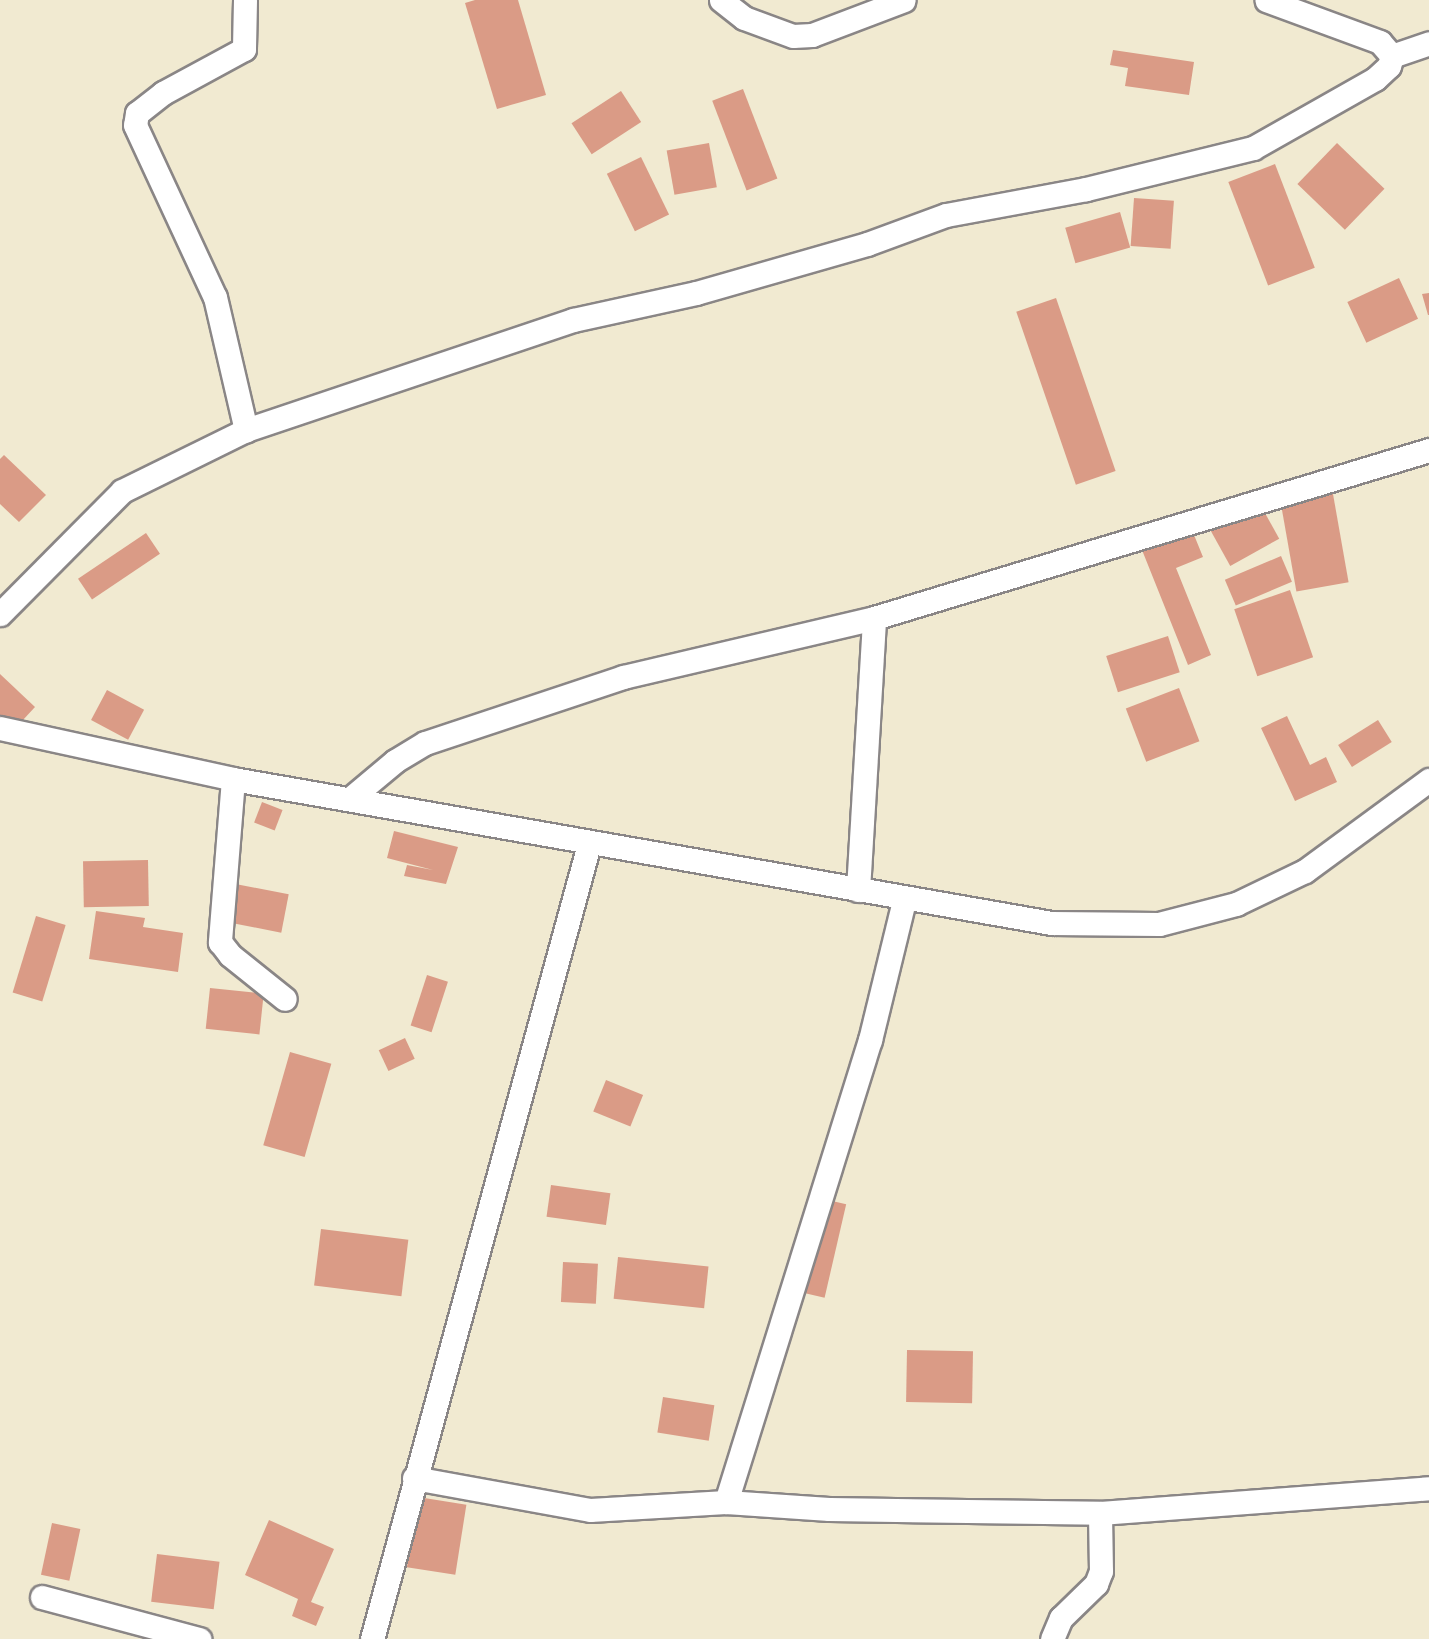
<!DOCTYPE html>
<style>
body{margin:0}
#map{position:relative;width:1429px;height:1639px;overflow:hidden;background:#f1ead1;font-family:"Indie Flower",sans-serif}
div>[style]{position:absolute}
[style*='--x']{left:calc(var(--x)*1px);top:calc(var(--y)*1px);width:calc(var(--w)*1px);rotate:calc(var(--a)*1deg)}
.building>*{inset:0;background:#da9b86;transform-origin:0 0}
.roads{filter:drop-shadow(2px 0 #8a8686) drop-shadow(-2px 0 #8a8686) drop-shadow(0 2px #8a8686) drop-shadow(0 -2px #8a8686)}
.minor>*{height:23px;margin:-11.5px;padding:0 11.5px;transform-origin:11.5px;border-radius:11.5px;background:#fff}
span{translate:-50% -50%;white-space:nowrap;text-align:center;line-height:1.15;-webkit-text-stroke:7px #fdfcf7;paint-order:stroke}
</style>
<div id="map">
<div class="building">
<div style="clip-path:polygon(475px 0,518px 0,546px 95px,497px 109px,465px 3px)"></div>
<div style="clip-path:polygon(1113px 50px,1194px 62px,1189px 95px,1125px 86px,1128px 68px,1110px 65px)"></div>
<div style="left:743px;top:89px;width:96px;height:33px;rotate:69deg"></div>
<div style="left:621px;top:91px;width:37px;height:59px;rotate:57deg"></div>
<div style="left:709px;top:143px;width:45px;height:43px;rotate:80deg"></div>
<div style="left:1337px;top:143px;width:66px;height:57px;rotate:44deg"></div>
<div style="left:641px;top:157px;width:64px;height:38px;rotate:64deg"></div>
<div style="left:1275px;top:164px;width:111px;height:50px;rotate:69deg"></div>
<div style="left:1134px;top:198px;width:40px;height:48px;rotate:4deg"></div>
<div style="left:1120px;top:212px;width:37px;height:57px;rotate:74deg"></div>
<div style="left:1399px;top:278px;width:45px;height:57px;rotate:65deg"></div>
<div style="clip-path:polygon(1429px 293px,1429px 315px,1428px 315px,1422px 294px)"></div>
<div style="left:1056px;top:298px;width:183px;height:42px;rotate:71deg"></div>
<div style="clip-path:polygon(4px 455px,46px 495px,19px 522px,0 504px,0 459px)"></div>
<div style="left:1330px;top:477px;width:107px;height:53px;rotate:80deg"></div>
<div style="left:1255px;top:495px;width:50px;height:56px;rotate:61deg"></div>
<div style="clip-path:polygon(1192px 530px,1203px 557px,1176px 568px,1211px 655px,1188px 665px,1142px 550px)"></div>
<div style="left:146px;top:533px;width:25px;height:82px;rotate:56deg"></div>
<div style="left:1281px;top:556px;width:28px;height:61px;rotate:67deg"></div>
<div style="left:1290px;top:590px;width:71px;height:59px;rotate:71deg"></div>
<div style="left:1168px;top:636px;width:38px;height:65px;rotate:72deg"></div>
<div style="clip-path:polygon(0 674px,35px 707px,10px 734px,0 725px)"></div>
<div style="left:1179px;top:688px;width:57px;height:57px;rotate:69deg"></div>
<div style="left:107px;top:690px;width:42px;height:34px;rotate:28deg"></div>
<div style="clip-path:polygon(1287px 716px,1310px 765px,1326px 757px,1337px 782px,1295px 801px,1261px 728px)"></div>
<div style="left:1378px;top:720px;width:26px;height:47px;rotate:58deg"></div>
<div style="left:262px;top:802px;width:22px;height:22px;rotate:21deg"></div>
<div style="clip-path:polygon(394px 831px,458px 847px,446px 884px,404px 876px,407px 865px,433px 870px,387px 858px)"></div>
<div style="left:148px;top:860px;width:46px;height:65px;rotate:89deg"></div>
<div style="left:220px;top:881px;width:70px;height:39px;rotate:11deg"></div>
<div style="clip-path:polygon(96px 911px,145px 918px,143px 927px,183px 933px,178px 972px,89px 959px)"></div>
<div style="left:36px;top:916px;width:31px;height:80px;rotate:17deg"></div>
<div style="left:427px;top:975px;width:22px;height:53px;rotate:18deg"></div>
<div style="left:210px;top:988px;width:54px;height:41px;rotate:6deg"></div>
<div style="left:405px;top:1038px;width:23px;height:29px;rotate:65deg"></div>
<div style="left:290px;top:1052px;width:43px;height:97px;rotate:16deg"></div>
<div style="left:606px;top:1080px;width:40px;height:34px;rotate:22deg"></div>
<div style="left:551px;top:1185px;width:60px;height:32px;rotate:8deg"></div>
<div style="left:815px;top:1197px;width:32px;height:96px;rotate:13deg"></div>
<div style="left:321px;top:1229px;width:88px;height:57px;rotate:7deg"></div>
<div style="left:618px;top:1257px;width:91px;height:42px;rotate:6deg"></div>
<div style="left:563px;top:1262px;width:35px;height:40px;rotate:3deg"></div>
<div style="left:907px;top:1350px;width:66px;height:52px;rotate:1deg"></div>
<div style="left:663px;top:1397px;width:52px;height:36px;rotate:9deg"></div>
<div style="left:418px;top:1497px;width:49px;height:71px;rotate:9deg"></div>
<div style="clip-path:polygon(269px 1520px,334px 1549px,311px 1602px,324px 1607px,316px 1626px,292px 1616px,298px 1599px,245px 1575px)"></div>
<div style="left:52px;top:1523px;width:29px;height:53px;rotate:12deg"></div>
<div style="left:157px;top:1554px;width:63px;height:48px;rotate:7deg"></div>
</div>
<div class="roads">
<div class="minor">
<div style="--x:245;--y:0;--w:49;--a:91.2"></div>
<div style="--x:244;--y:49;--w:92;--a:151.5"></div>
<div style="--x:163;--y:93;--w:33;--a:142"></div>
<div style="--x:137;--y:113;--w:12;--a:99"></div>
<div style="--x:135;--y:125;--w:190;--a:65.1"></div>
<div style="--x:215;--y:297;--w:137;--a:76.9"></div>
<div style="--x:721;--y:0;--w:29;--a:38"></div>
<div style="--x:744;--y:18;--w:52;--a:20.2"></div>
<div style="--x:793;--y:36;--w:19;--a:-3"></div>
<div style="--x:812;--y:35;--w:98;--a:-20.8"></div>
<div style="--x:1392;--y:56;--w:39;--a:-19"></div>
<div style="--x:0;--y:614;--w:173;--a:-45.2"></div>
<div style="--x:122;--y:491;--w:138;--a:-26.2"></div>
<div style="--x:246;--y:430;--w:345;--a:-18.6"></div>
<div style="--x:573;--y:320;--w:126;--a:-12.4"></div>
<div style="--x:696;--y:293;--w:178;--a:-16"></div>
<div style="--x:867;--y:244;--w:84;--a:-20.2"></div>
<div style="--x:946;--y:215;--w:142;--a:-10.5"></div>
<div style="--x:1086;--y:189;--w:172;--a:-13.8"></div>
<div style="--x:1253;--y:148;--w:140;--a:-29.5"></div>
<div style="--x:1375;--y:79;--w:19;--a:-43"></div>
<div style="--x:1389;--y:66;--w:10;--a:-73"></div>
<div style="--x:1392;--y:56;--w:18;--a:-131"></div>
<div style="--x:1380;--y:42;--w:121;--a:-159.8"></div>
<div style="--x:0;--y:728;--w:239;--a:12.3"></div>
<div style="--x:233;--y:779;--w:831;--a:9.98"></div>
<div style="--x:1051;--y:923;--w:108;--a:0.5"></div>
<div style="--x:1159;--y:924;--w:80;--a:-14.6"></div>
<div style="--x:1236;--y:904;--w:76;--a:-25.6"></div>
<div style="--x:1305;--y:871;--w:154;--a:-36.3"></div>
<div style="--x:233;--y:779;--w:164;--a:94.6"></div>
<div style="--x:220;--y:942;--w:16;--a:52"></div>
<div style="--x:230;--y:955;--w:70;--a:38.7"></div>
<div style="--x:352;--y:797;--w:56;--a:-39.9"></div>
<div style="--x:395;--y:761;--w:35;--a:-31"></div>
<div style="--x:425;--y:743;--w:209;--a:-18.4"></div>
<div style="--x:623;--y:677;--w:258;--a:-13.2"></div>
<div style="--x:874;--y:618;--w:580;--a:-16.84"></div>
<div style="--x:858;--y:890;--w:272;--a:-86.6"></div>
<div style="--x:414;--y:1478;--w:179;--a:10.3"></div>
<div style="--x:590;--y:1510;--w:136;--a:-3.4"></div>
<div style="--x:726;--y:1502;--w:103;--a:3.9"></div>
<div style="--x:829;--y:1509;--w:271;--a:0.8"></div>
<div style="--x:1100;--y:1513;--w:330;--a:-4.3"></div>
<div style="--x:726;--y:1502;--w:484;--a:-72.7"></div>
<div style="--x:870;--y:1040;--w:144;--a:-76.3"></div>
<div style="--x:42;--y:1597;--w:163;--a:15"></div>
<div style="--x:372;--y:1639;--w:824;--a:-74.73"></div>
<div style="--x:1052;--y:1639;--w:23;--a:-67"></div>
<div style="--x:1061;--y:1618;--w:49;--a:-44.2"></div>
<div style="--x:1096;--y:1584;--w:14;--a:-69"></div>
<div style="--x:1101;--y:1571;--w:58;--a:-91"></div>
</div>
</div>
</div>
